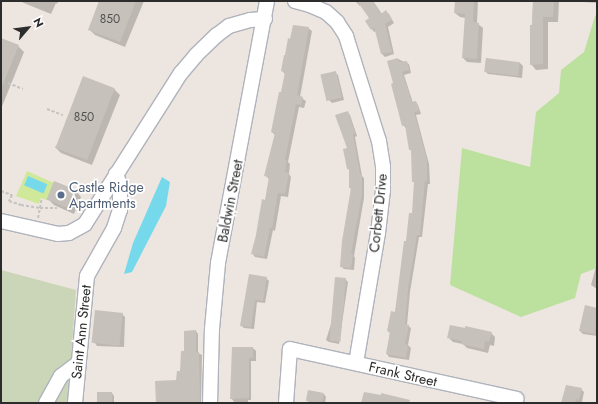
<!DOCTYPE html>
<style>
body{margin:0}
#map{position:relative;width:598px;height:404px;overflow:hidden;background:#ede5df;font-family:Jost,sans-serif}
div>[style]{position:absolute}
[style*='--x']{left:calc(var(--x)*1px);top:calc(var(--y)*1px);width:calc(var(--w)*1px);rotate:calc(var(--a)*1deg)}
.green>*{inset:0;background:#bce19e}
.cemetery>*{inset:0;background:#cad6b7}
.pitch>*{inset:0;background:#d0e89a}
.water>*{inset:0;background:#76d9eb;transform-origin:0 0}
.shadow>*{inset:0;background:#0003}
.building>*{inset:0;background:#c6c1ba;transform-origin:0 0}
.path>*{height:2px;margin-top:-1px;transform-origin:0;background:repeating-linear-gradient(90deg,#c4c4c4 0 3px,transparent 0 5px)}
.roads{filter:drop-shadow(1px 0 #afb3bc) drop-shadow(-1px 0 #afb3bc) drop-shadow(0 1px #afb3bc) drop-shadow(0 -1px #afb3bc)}
.minor>*{height:14px;margin:-7px;padding:0 7px;transform-origin:7px;border-radius:7px;background:#fff}
.dots>*{width:11px;height:11px;translate:-50% -50%;box-sizing:border-box;border:2px solid #fff;border-radius:50%}
span{translate:-50% -50%;white-space:nowrap;text-align:center;line-height:1.15;-webkit-text-stroke:3.5px #fff;paint-order:stroke}
.number-label{font-size:12px;color:#525150}
.number-label span{-webkit-text-stroke-width:0}
.service-label{font-size:14px;color:#4e5e75}
.left{translate:0 -50%;text-align:left}
.street-label{font-size:14px;color:#2c2c2c}
.frame{position:absolute;inset:0;border:2px solid #2c2c2c;pointer-events:none}
.north{position:absolute;left:8px;top:8px;width:40px;height:40px;-webkit-text-stroke:3px #fff;paint-order:stroke;rotate:62deg;font-size:11px;font-weight:700;line-height:16px;text-align:center;color:#2c2c2c}
.north::after{content:'';display:block;margin:auto;width:14px;height:18px;background:#2c2c2c;clip-path:polygon(50% 0,100% 100%,50% 72%,0 100%)}
</style>
<div id="map">
<div class="green">
<div style="clip-path:polygon(597px 14px,597px 268px,581px 274px,575px 298px,521px 317px,450px 285px,462px 148px,530px 167px,536px 112px,559px 93px,561px 70px,584px 52px,595px 16px)"></div>
</div>
<div class="cemetery">
<div style="clip-path:polygon(1px 270px,76px 290px,68px 403px,1px 403px)"></div>
</div>
<div class="pitch">
<div style="clip-path:polygon(27px 171px,54px 183px,47px 200px,41px 198px,39px 204px,16px 196px)"></div>
</div>
<div class="water">
<div style="left:28px;top:176px;width:21px;height:10px;rotate:23deg"></div>
<div style="clip-path:polygon(162px 177px,170px 182px,166px 206px,132px 272px,124px 274px,133px 243px)"></div>
</div>
<div class="shadow">
<div style="clip-path:polygon(19px 1px,59px 1px,57px 4px,56px 3px,51px 14px)"></div>
<div style="clip-path:polygon(100px 1px,144px 1px,125px 47px,95px 35px,89px 29px)"></div>
<div style="clip-path:polygon(355px 1px,373px 1px,382px 14px,386px 12px,389px 14px,394px 23px,388px 27px,394px 54px,385px 57px,382px 54px,376px 31px,374px 32px,372px 29px,371px 19px,361px 4px,360px 6px)"></div>
<div style="clip-path:polygon(456px 1px,478px 1px,477px 23px,483px 28px,481px 63px,467px 62px,463px 58px,466px 18px,460px 17px,455px 13px)"></div>
<div style="clip-path:polygon(533px 1px,559px 1px,558px 22px,548px 22px,548px 69px,536px 70px,531px 64px)"></div>
<div style="clip-path:polygon(582px 1px,597px 1px,597px 3px,583px 2px)"></div>
<div style="clip-path:polygon(308px 28px,312px 31px,300px 97px,306px 101px,304px 108px,299px 107px,288px 162px,290px 164px,289px 174px,291px 177px,288px 197px,281px 196px,275px 231px,273px 230px,267px 259px,255px 257px,252px 253px,266px 201px,269px 179px,266px 176px,275px 135px,272px 132px,286px 75px,282px 71px,291px 40px)"></div>
<div style="clip-path:polygon(1px 39px,18px 46px,24px 52px,1px 109px)"></div>
<div style="clip-path:polygon(398px 59px,409px 64px,411px 73px,404px 75px,413px 103px,416px 102px,418px 105px,421px 114px,416px 115px,429px 164px,430px 184px,428px 184px,422px 237px,419px 237px,410px 292px,407px 325px,411px 328px,408px 345px,411px 348px,409px 360px,389px 357px,387px 354px,390px 333px,388px 331px,395px 313px,413px 214px,415px 183px,412px 152px,410px 149px,406px 128px,403px 125px,395px 84px)"></div>
<div style="clip-path:polygon(486px 59px,520px 63px,523px 66px,522px 78px,488px 74px,485px 71px)"></div>
<div style="clip-path:polygon(335px 73px,338px 75px,344px 100px,332px 103px,329px 100px)"></div>
<div style="clip-path:polygon(114px 89px,120px 95px,92px 165px,61px 153px,55px 147px)"></div>
<div style="clip-path:polygon(347px 112px,350px 115px,357px 136px,355px 137px,362px 176px,364px 178px,364px 198px,354px 256px,355px 258px,354px 270px,344px 269px,341px 266px,352px 190px,350px 188px,350px 171px,348px 169px)"></div>
<div style="clip-path:polygon(55px 182px,76px 191px,81px 197px,74px 214px,54px 205px,48px 199px)"></div>
<div style="clip-path:polygon(597px 263px,597px 289px,591px 285px)"></div>
<div style="clip-path:polygon(266px 278px,269px 281px,265px 303px,257px 302px,254px 329px,244px 328px,241px 325px)"></div>
<div style="clip-path:polygon(345px 279px,348px 282px,339px 344px,329px 342px,326px 340px)"></div>
<div style="clip-path:polygon(586px 306px,597px 309px,597px 336px,583px 334px,580px 331px)"></div>
<div style="clip-path:polygon(122px 314px,125px 317px,124px 347px,97px 346px,95px 343px)"></div>
<div style="clip-path:polygon(196px 331px,198px 334px,198px 353px,202px 355px,201px 403px,155px 403px,177px 381px,181px 372px,185px 352px)"></div>
<div style="clip-path:polygon(491px 333px,495px 337px,494px 346px,490px 345px,488px 353px,467px 348px,463px 344px,453px 342px,448px 337px)"></div>
<div style="clip-path:polygon(233px 348px,253px 348px,256px 351px,256px 361px,251px 361px,251px 400px,248px 400px,248px 403px,235px 403px,231px 398px)"></div>
<div style="clip-path:polygon(581px 389px,584px 392px,582px 402px,562px 403px)"></div>
<div style="clip-path:polygon(112px 393px,114px 396px,114px 403px,98px 403px)"></div>
<div style="clip-path:polygon(324px 394px,326px 397px,325px 403px,310px 403px,307px 400px)"></div>
</div>
<div class="building">
<div style="clip-path:polygon(99px 1px,136px 1px,120px 42px,88px 30px)"></div>
<div style="clip-path:polygon(357px 1px,373px 1px,381px 14px,386px 10px,392px 20px,385px 24px,392px 52px,381px 54px,374px 27px,371px 30px,365px 21px,369px 18px)"></div>
<div style="clip-path:polygon(455px 1px,474px 1px,473px 22px,479px 23px,477px 59px,462px 58px,465px 14px,454px 13px)"></div>
<div style="clip-path:polygon(533px 1px,554px 1px,553px 17px,543px 17px,543px 64px,530px 65px,530px 25px,532px 25px)"></div>
<div style="clip-path:polygon(293px 25px,309px 27px,297px 95px,303px 97px,301px 105px,296px 104px,285px 160px,287px 160px,285px 172px,289px 173px,285px 194px,278px 193px,272px 228px,270px 228px,264px 257px,251px 254px,256px 235px,262px 199px,265px 200px,269px 177px,264px 176px,275px 133px,271px 132px,279px 92px,281px 92px,285px 72px,281px 71px,284px 55px,285px 55px,288px 38px,290px 39px)"></div>
<div style="clip-path:polygon(1px 38px,19px 45px,1px 89px)"></div>
<div style="clip-path:polygon(398px 58px,399px 62px,407px 61px,409px 70px,402px 72px,412px 102px,416px 101px,419px 111px,414px 112px,427px 160px,427px 181px,425px 181px,420px 235px,417px 235px,408px 289px,405px 324px,409px 325px,405px 344px,408px 345px,406px 358px,386px 354px,390px 332px,387px 331px,391px 311px,395px 312px,404px 241px,406px 241px,409px 213px,412px 213px,414px 182px,412px 182px,411px 150px,409px 150px,405px 125px,402px 126px,391px 84px,393px 83px,387px 61px)"></div>
<div style="left:486px;top:58px;width:34px;height:14px;rotate:7deg"></div>
<div style="left:336px;top:71px;width:27px;height:16px;rotate:77deg"></div>
<div style="left:83px;top:76px;width:34px;height:77px;rotate:21deg"></div>
<div style="clip-path:polygon(348px 111px,355px 133px,353px 134px,360px 174px,362px 174px,362px 194px,351px 254px,353px 254px,351px 268px,340px 267px,342px 241px,351px 188px,349px 188px,349px 169px,347px 169px,343px 149px,347px 148px,335px 115px)"></div>
<div style="left:54px;top:181px;width:24px;height:20px;rotate:22deg"></div>
<div style="clip-path:polygon(249px 274px,267px 277px,263px 301px,255px 300px,251px 327px,240px 326px)"></div>
<div style="left:335px;top:277px;width:11px;height:64px;rotate:5deg"></div>
<div style="clip-path:polygon(585px 305px,597px 308px,595px 334px,579px 331px)"></div>
<div style="left:95px;top:310px;width:28px;height:33px;rotate:6deg"></div>
<div style="clip-path:polygon(450px 325px,465px 328px,465px 326px,492px 332px,489px 342px,485px 341px,484px 349px,461px 344px,462px 341px,447px 338px)"></div>
<div style="clip-path:polygon(196px 330px,196px 352px,199px 352px,200px 403px,156px 403px,155px 381px,176px 380px,177px 371px,180px 371px,181px 351px,184px 351px,184px 331px)"></div>
<div style="clip-path:polygon(232px 347px,253px 347px,253px 358px,249px 358px,249px 398px,230px 399px)"></div>
<div style="clip-path:polygon(566px 385px,582px 388px,579px 400px,576px 399px,575px 403px,561px 403px)"></div>
<div style="left:308px;top:390px;width:16px;height:11px;rotate:11deg"></div>
<div style="left:97px;top:392px;width:15px;height:11px"></div>
<div style="clip-path:polygon(364px 392px,381px 395px,381px 393px,410px 400px,409px 403px,361px 403px)"></div>
</div>
<div class="path">
<div style="--x:8;--y:83;--w:16;--a:22"></div>
<div style="--x:47;--y:109;--w:17;--a:21"></div>
<div style="--x:1;--y:191;--w:12;--a:20"></div>
<div style="--x:12;--y:195;--w:7;--a:117"></div>
<div style="--x:9;--y:201;--w:13;--a:18"></div>
<div style="--x:21;--y:205;--w:19;--a:9"></div>
<div style="--x:40;--y:208;--w:17;--a:0"></div>
<div style="--x:38;--y:218;--w:20;--a:-79"></div>
</div>
<div class="roads">
<div class="minor">
<div style="--x:295;--y:1;--w:16;--a:15"></div>
<div style="--x:310;--y:5;--w:17;--a:24"></div>
<div style="--x:326;--y:12;--w:15;--a:42"></div>
<div style="--x:337;--y:22;--w:17;--a:57"></div>
<div style="--x:346;--y:36;--w:110;--a:72.6"></div>
<div style="--x:379;--y:141;--w:26;--a:81"></div>
<div style="--x:383;--y:167;--w:23;--a:90"></div>
<div style="--x:383;--y:190;--w:43;--a:96.6"></div>
<div style="--x:378;--y:233;--w:132;--a:99.6"></div>
<div style="--x:1;--y:221;--w:58;--a:12.8"></div>
<div style="--x:58;--y:234;--w:11;--a:-5"></div>
<div style="--x:69;--y:233;--w:18;--a:-29"></div>
<div style="--x:85;--y:224;--w:179;--a:-57.6"></div>
<div style="--x:181;--y:73;--w:23;--a:-50"></div>
<div style="--x:196;--y:55;--w:29;--a:-44"></div>
<div style="--x:217;--y:35;--w:15;--a:-37"></div>
<div style="--x:229;--y:26;--w:22;--a:-16"></div>
<div style="--x:250;--y:20;--w:15;--a:-4"></div>
<div style="--x:46;--y:403;--w:31;--a:-61"></div>
<div style="--x:61;--y:376;--w:21;--a:-37"></div>
<div style="--x:75;--y:403;--w:128;--a:-84.6"></div>
<div style="--x:87;--y:276;--w:55;--a:-60.6"></div>
<div style="--x:114;--y:228;--w:19;--a:-72"></div>
<div style="--x:120;--y:210;--w:25;--a:-90"></div>
<div style="--x:120;--y:185;--w:12;--a:-110"></div>
<div style="--x:210;--y:403;--w:74;--a:-88.5"></div>
<div style="--x:212;--y:329;--w:66;--a:-84.8"></div>
<div style="--x:218;--y:263;--w:267;--a:-79.4"></div>
<div style="--x:286;--y:403;--w:54;--a:-85.8"></div>
<div style="--x:290;--y:349;--w:232;--a:12.4"></div>
</div>
</div>
<div class="dots">
<div style="left:61px;top:195px;background:#5c6f8a"></div>
</div>
<div class="number-label">
<span style="left:110px;top:20px">850</span>
<span style="left:84px;top:118px">850</span>
</div>
<div class="service-label">
<span class="left" style="left:69px;top:195px">Castle Ridge<br>Apartments</span>
</div>
<div class="street-label">
<span style="left:230px;top:201px;rotate:-79deg">Baldwin Street</span>
<span style="left:378px;top:213px;rotate:-84deg">Corbett Drive</span>
<span style="left:81px;top:332px;rotate:-84deg">Saint Ann Street</span>
<span style="left:403px;top:374px;rotate:13deg">Frank Street</span>
</div>
<div class="frame"></div>
<div class="north">N</div>
</div>
